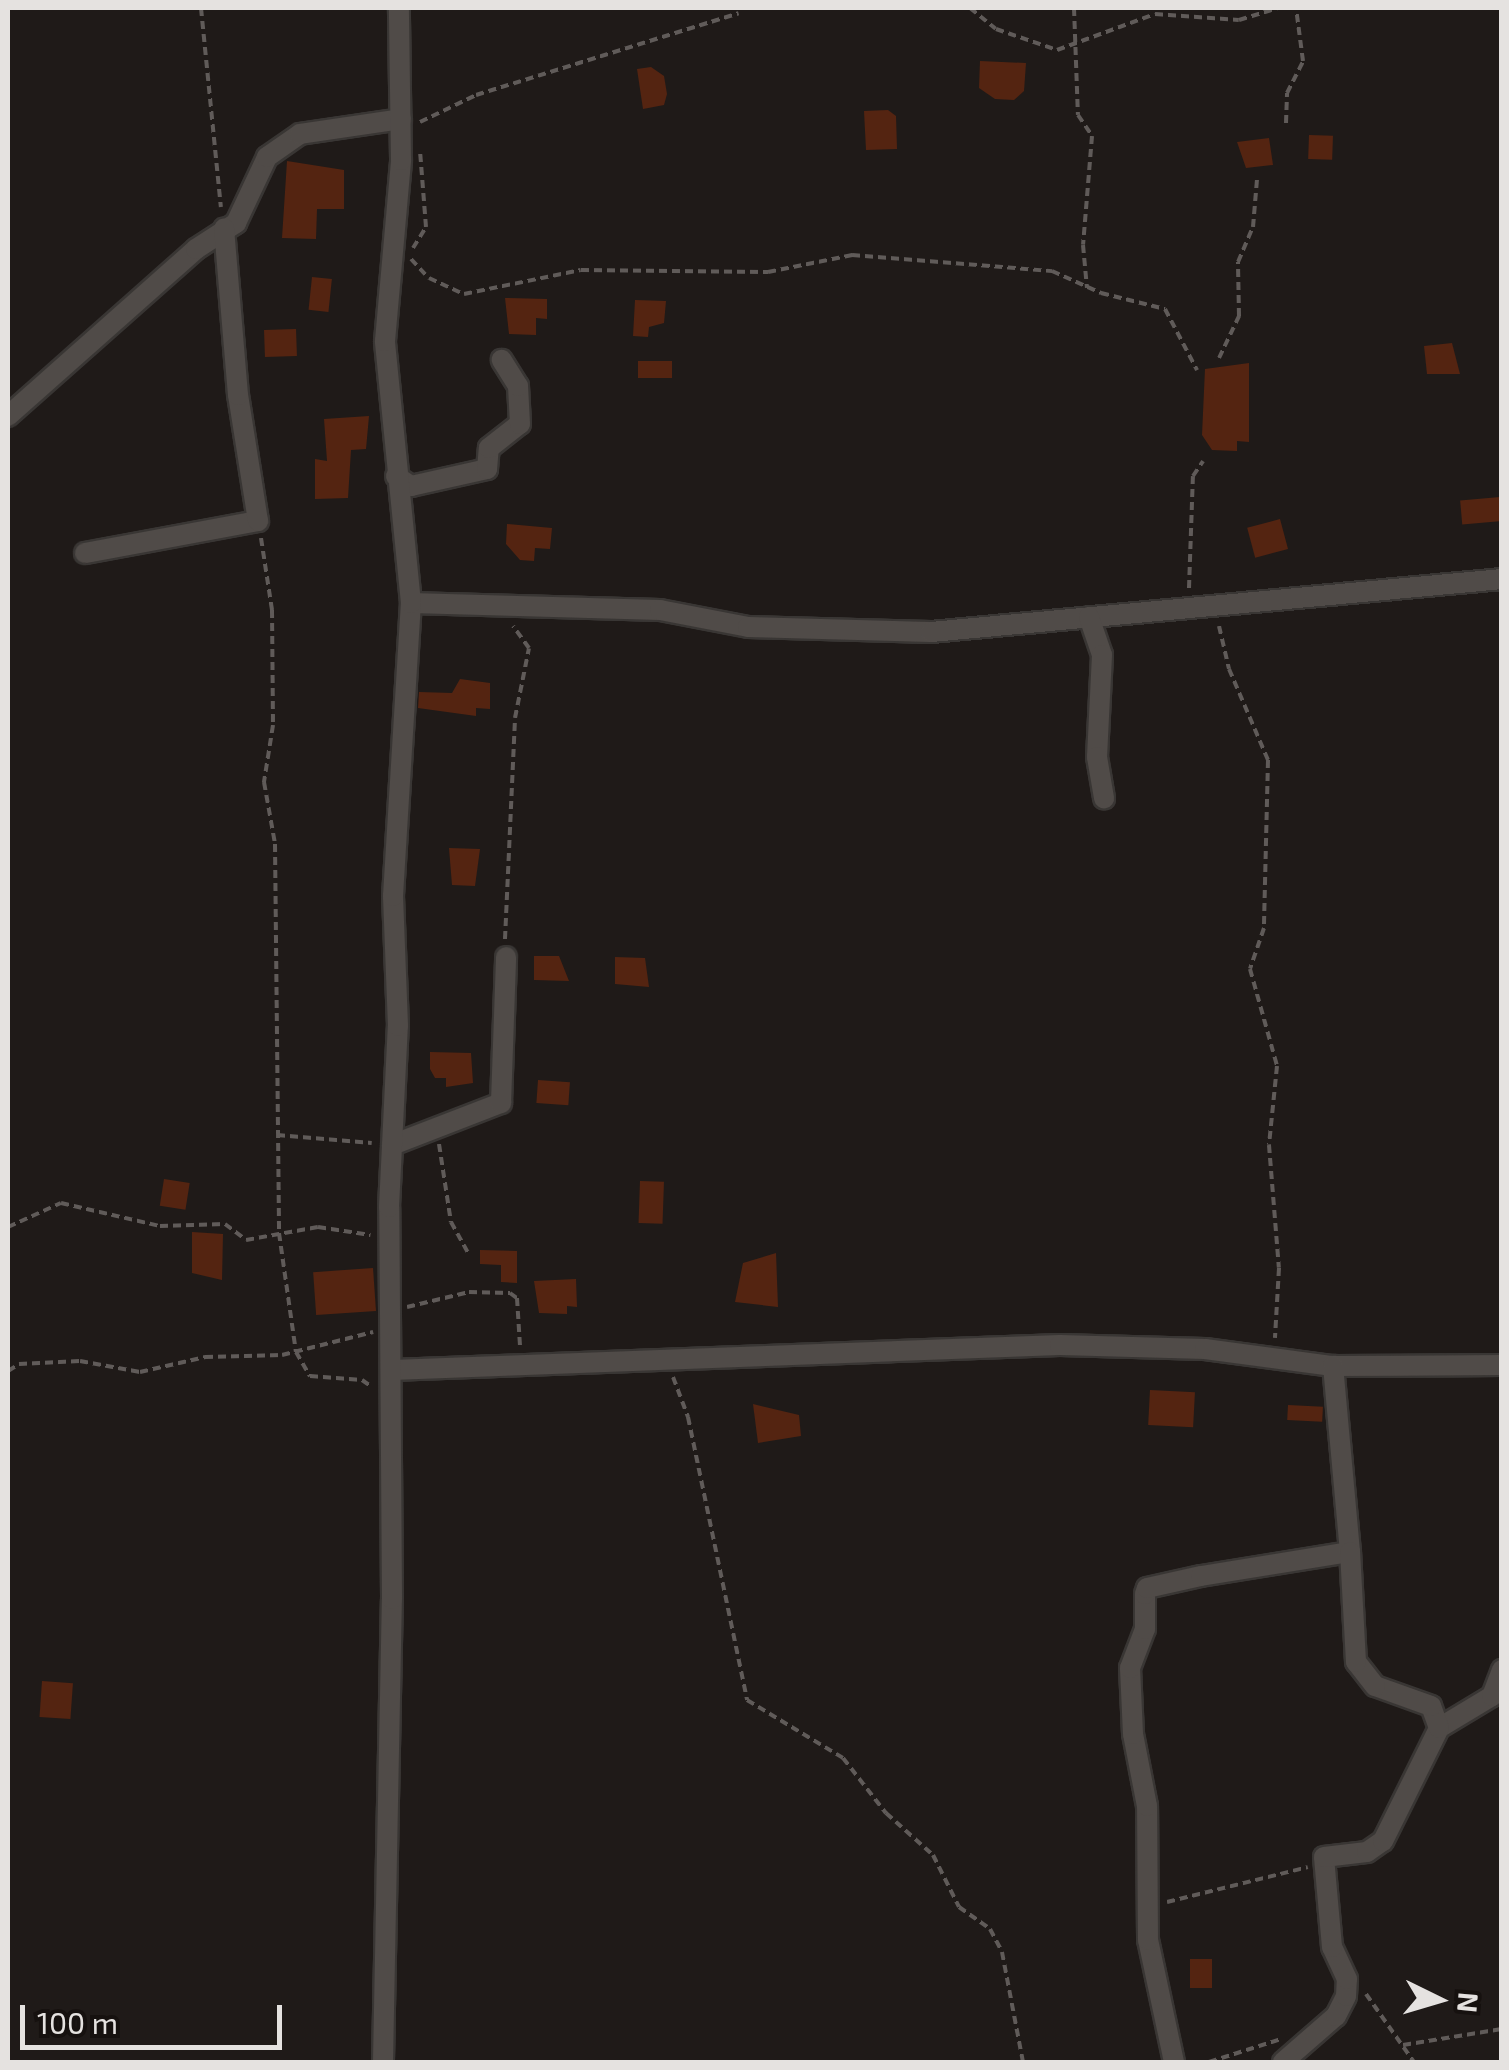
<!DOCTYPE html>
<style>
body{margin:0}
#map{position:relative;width:1509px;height:2070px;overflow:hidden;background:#1f1a18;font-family:"Exo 2",sans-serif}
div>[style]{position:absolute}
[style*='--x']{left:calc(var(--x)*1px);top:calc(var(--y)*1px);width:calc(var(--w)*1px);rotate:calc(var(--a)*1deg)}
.building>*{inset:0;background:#542411;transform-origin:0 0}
.path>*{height:4px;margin-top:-2px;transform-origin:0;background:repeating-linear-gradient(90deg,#605b59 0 8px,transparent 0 13px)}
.roads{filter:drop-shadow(2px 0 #393634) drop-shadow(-2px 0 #393634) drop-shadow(0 2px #393634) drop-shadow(0 -2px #393634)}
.minor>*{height:20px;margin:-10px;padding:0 10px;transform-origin:10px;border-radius:10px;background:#504b48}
span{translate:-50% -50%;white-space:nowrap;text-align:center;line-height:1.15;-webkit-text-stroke:8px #16110f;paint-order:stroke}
.frame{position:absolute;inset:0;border:10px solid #e5e2e0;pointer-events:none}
.north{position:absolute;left:1389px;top:1950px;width:100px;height:100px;-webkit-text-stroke:8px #16110f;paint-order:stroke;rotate:95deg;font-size:28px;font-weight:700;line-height:40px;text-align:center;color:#e5e2e0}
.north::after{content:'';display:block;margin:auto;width:35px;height:45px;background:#e5e2e0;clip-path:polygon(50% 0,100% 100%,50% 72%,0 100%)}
.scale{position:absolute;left:20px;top:2005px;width:262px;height:45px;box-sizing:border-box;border:5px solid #e5e2e0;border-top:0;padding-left:12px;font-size:30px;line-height:35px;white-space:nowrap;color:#e5e2e0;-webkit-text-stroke:8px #16110f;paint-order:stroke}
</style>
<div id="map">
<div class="building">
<div style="clip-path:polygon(980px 61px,1026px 63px,1024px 91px,1014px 100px,995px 99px,979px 88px)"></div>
<div style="clip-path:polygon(651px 67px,664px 76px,667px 94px,664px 105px,643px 109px,637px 69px)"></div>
<div style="clip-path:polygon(888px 110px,896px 116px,897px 149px,866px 150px,864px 111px)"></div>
<div style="left:1309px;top:135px;width:24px;height:24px;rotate:2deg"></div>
<div style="clip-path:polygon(1269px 138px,1273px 165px,1246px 168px,1237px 142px)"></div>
<div style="clip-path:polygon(287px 161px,344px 170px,344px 209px,317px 209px,316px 239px,282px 238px)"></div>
<div style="left:312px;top:277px;width:20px;height:33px;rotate:6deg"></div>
<div style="clip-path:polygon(505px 298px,547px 299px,547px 319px,536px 318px,536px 335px,509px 334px)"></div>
<div style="clip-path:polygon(635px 300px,666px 301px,664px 323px,649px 327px,648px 337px,633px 336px)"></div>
<div style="left:296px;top:329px;width:27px;height:32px;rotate:88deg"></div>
<div style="clip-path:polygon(1452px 343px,1460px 374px,1427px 374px,1424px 346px)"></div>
<div style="left:638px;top:361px;width:34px;height:17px"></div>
<div style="clip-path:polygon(1249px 363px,1249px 442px,1237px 441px,1237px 451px,1212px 450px,1202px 435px,1205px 369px)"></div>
<div style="clip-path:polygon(369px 416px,366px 449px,351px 450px,348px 498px,315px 499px,315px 459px,327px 461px,324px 419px)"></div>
<div style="left:1500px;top:497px;width:24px;height:40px;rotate:85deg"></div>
<div style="left:1280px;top:519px;width:31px;height:34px;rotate:75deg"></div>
<div style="clip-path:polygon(507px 524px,552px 528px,550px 549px,535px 548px,534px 561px,520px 560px,506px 544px)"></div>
<div style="clip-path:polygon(460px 679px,490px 683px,490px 709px,476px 708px,476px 716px,418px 708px,419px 692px,452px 693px)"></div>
<div style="clip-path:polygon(449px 848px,480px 849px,475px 886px,452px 885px)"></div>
<div style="clip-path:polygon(534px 956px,559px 956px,569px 981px,534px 980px)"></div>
<div style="clip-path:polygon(615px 957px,645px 958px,649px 987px,615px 984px)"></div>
<div style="clip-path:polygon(430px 1052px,471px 1053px,473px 1083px,446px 1087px,446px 1078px,435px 1078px,430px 1069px)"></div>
<div style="left:538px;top:1080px;width:32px;height:23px;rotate:4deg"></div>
<div style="left:164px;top:1179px;width:26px;height:27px;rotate:9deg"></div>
<div style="left:640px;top:1181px;width:24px;height:42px;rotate:2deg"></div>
<div style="clip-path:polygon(192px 1232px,223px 1234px,222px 1280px,192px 1273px)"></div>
<div style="clip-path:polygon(480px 1250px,517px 1251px,517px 1283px,501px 1282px,501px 1265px,480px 1264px)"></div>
<div style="clip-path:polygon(776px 1253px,778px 1307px,735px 1302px,743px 1263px)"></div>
<div style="left:373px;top:1268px;width:43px;height:60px;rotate:86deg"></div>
<div style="clip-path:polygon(576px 1279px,577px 1307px,567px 1306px,567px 1314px,539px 1313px,534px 1281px)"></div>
<div style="left:1150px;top:1390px;width:45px;height:35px;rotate:3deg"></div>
<div style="clip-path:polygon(753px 1404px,799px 1415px,801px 1436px,758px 1443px)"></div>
<div style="left:1288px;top:1405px;width:35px;height:15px;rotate:3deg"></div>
<div style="left:42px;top:1681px;width:31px;height:36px;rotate:4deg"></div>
<div style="left:1190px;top:1959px;width:22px;height:29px"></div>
</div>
<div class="path">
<div style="--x:201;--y:8;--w:200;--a:84.3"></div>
<div style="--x:970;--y:8;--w:33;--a:39"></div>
<div style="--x:996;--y:29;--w:65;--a:19"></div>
<div style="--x:1057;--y:50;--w:104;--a:-20.2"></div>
<div style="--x:1155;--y:14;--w:84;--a:4.1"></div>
<div style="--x:1239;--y:20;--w:41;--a:-17.1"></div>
<div style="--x:1074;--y:8;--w:107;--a:87.9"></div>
<div style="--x:1078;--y:115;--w:25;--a:56"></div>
<div style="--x:1092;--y:136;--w:109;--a:94.7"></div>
<div style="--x:1083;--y:245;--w:43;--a:84.7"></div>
<div style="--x:420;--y:122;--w:62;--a:-25.7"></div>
<div style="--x:476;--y:95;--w:275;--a:-17.3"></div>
<div style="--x:1286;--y:123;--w:30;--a:-88"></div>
<div style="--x:1287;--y:93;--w:36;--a:-63"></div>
<div style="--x:1303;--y:61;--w:53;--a:-97.5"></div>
<div style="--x:413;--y:248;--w:25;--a:-58"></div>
<div style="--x:426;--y:227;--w:76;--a:-94.5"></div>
<div style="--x:411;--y:259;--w:26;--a:47"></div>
<div style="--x:429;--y:278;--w:38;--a:25"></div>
<div style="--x:464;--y:294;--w:119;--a:-11.6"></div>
<div style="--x:581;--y:270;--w:187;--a:0.6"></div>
<div style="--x:768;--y:272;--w:86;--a:-11.4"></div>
<div style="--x:852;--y:255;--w:201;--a:4.6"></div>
<div style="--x:1052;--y:271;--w:54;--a:24.2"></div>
<div style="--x:1101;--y:293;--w:66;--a:14"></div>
<div style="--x:1165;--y:309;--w:69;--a:62.3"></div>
<div style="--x:1219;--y:358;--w:47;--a:-64.5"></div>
<div style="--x:1239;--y:316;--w:54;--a:-91.1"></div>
<div style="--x:1238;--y:262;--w:38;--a:-67"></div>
<div style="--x:1253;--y:227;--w:48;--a:-85.2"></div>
<div style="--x:261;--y:538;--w:73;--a:81.3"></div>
<div style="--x:272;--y:610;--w:115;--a:89.5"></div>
<div style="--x:273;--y:725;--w:58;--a:99"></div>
<div style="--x:264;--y:782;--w:63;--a:79.9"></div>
<div style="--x:275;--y:844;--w:389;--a:89.4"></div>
<div style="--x:279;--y:1233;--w:120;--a:81.9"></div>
<div style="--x:296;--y:1352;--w:28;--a:60"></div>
<div style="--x:310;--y:1376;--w:52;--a:4.4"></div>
<div style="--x:362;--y:1380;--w:12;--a:35"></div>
<div style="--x:1189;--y:588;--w:112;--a:-88"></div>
<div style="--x:1193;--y:476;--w:18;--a:-56"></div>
<div style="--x:1219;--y:626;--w:44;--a:76.9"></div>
<div style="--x:1229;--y:669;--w:99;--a:66.8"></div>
<div style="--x:1268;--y:760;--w:168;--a:91.4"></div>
<div style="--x:1264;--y:928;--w:43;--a:108.9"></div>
<div style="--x:1250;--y:969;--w:101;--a:74.4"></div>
<div style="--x:1277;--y:1066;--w:79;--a:95.8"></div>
<div style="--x:1269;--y:1145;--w:123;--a:85.4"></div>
<div style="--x:1279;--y:1268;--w:70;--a:93.3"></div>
<div style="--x:505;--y:939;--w:221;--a:-87.4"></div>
<div style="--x:515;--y:718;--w:71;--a:-78.7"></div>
<div style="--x:529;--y:648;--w:27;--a:-126"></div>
<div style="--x:277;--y:1135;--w:95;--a:4.8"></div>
<div style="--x:439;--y:1144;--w:79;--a:81.3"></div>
<div style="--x:451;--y:1222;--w:37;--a:61"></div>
<div style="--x:8;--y:1227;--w:58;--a:-24.4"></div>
<div style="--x:61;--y:1203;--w:102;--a:13.1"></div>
<div style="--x:160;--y:1226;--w:65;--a:-1.8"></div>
<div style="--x:225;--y:1224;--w:26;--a:37"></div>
<div style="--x:246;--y:1240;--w:73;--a:-10.2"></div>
<div style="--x:318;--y:1227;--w:53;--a:8.7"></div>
<div style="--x:407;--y:1307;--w:64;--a:-13.6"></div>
<div style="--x:469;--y:1292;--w:41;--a:1.4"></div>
<div style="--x:510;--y:1293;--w:9;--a:36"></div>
<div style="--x:517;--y:1298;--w:48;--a:86.4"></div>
<div style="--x:8;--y:1371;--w:13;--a:-32"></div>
<div style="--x:19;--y:1364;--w:61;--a:-2.8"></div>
<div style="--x:80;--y:1361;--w:61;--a:10.4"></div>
<div style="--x:140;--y:1372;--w:67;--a:-13"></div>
<div style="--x:205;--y:1357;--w:77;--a:-1.5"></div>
<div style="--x:282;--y:1355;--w:94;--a:-14.2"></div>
<div style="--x:673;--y:1377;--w:43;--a:69.4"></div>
<div style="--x:688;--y:1417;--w:289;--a:78.2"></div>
<div style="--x:747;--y:1700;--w:112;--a:31.1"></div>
<div style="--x:843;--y:1758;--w:70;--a:52"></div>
<div style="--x:886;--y:1813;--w:63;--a:41.8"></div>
<div style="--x:933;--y:1855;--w:58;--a:63.4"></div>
<div style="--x:959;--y:1907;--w:38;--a:35"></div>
<div style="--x:990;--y:1929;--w:26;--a:62"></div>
<div style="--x:1002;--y:1952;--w:112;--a:79.2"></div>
<div style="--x:1167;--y:1902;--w:145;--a:-13.9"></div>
<div style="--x:1366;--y:1994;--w:83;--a:54.8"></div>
<div style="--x:1403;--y:2045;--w:100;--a:-9.2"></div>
<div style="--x:1209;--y:2062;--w:76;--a:-17.7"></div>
</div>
<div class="roads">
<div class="minor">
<div style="--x:8;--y:416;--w:251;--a:-41.6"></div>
<div style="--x:196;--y:249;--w:48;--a:-33"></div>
<div style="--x:236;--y:223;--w:73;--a:-64.8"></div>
<div style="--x:267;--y:157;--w:40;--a:-34.9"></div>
<div style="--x:300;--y:134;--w:102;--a:-8.4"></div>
<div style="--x:396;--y:476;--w:18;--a:34"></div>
<div style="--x:411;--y:486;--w:78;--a:-12.6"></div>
<div style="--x:487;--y:469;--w:21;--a:-85"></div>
<div style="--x:489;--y:448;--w:39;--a:-38"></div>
<div style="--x:520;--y:424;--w:38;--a:-93"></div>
<div style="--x:518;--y:386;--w:31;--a:-122"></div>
<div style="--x:85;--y:553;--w:176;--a:-10.5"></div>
<div style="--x:258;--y:521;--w:128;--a:-99"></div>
<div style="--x:238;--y:395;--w:167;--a:-94.8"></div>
<div style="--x:411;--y:603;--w:249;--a:1.6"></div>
<div style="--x:660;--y:610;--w:90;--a:10.9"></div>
<div style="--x:748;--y:627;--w:183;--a:1.6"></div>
<div style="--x:931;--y:632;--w:573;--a:-5.3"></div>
<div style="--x:1089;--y:617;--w:40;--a:71.1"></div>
<div style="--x:1102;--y:655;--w:102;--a:92.8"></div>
<div style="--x:1097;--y:757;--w:42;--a:80.3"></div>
<div style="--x:392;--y:1145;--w:117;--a:-21.1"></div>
<div style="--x:501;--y:1103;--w:146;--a:-88"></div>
<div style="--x:392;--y:1370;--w:668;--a:-2.14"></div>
<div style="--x:1060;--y:1345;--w:145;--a:1.6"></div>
<div style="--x:1205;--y:1349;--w:129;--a:7.6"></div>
<div style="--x:1333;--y:1366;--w:169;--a:-0.3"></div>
<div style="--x:1439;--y:1728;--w:62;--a:-31.1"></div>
<div style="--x:1492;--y:1696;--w:28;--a:-69"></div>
<div style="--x:383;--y:2062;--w:463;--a:-88.9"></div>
<div style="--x:392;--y:1599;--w:392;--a:-90.4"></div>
<div style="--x:389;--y:1207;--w:181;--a:-87.2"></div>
<div style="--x:398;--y:1026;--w:130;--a:-92.2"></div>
<div style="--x:393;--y:896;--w:294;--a:-86.5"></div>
<div style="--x:411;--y:603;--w:263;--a:-95.7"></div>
<div style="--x:385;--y:341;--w:182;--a:-84.9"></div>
<div style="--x:401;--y:160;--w:152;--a:-90.8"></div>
<div style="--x:1174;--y:2062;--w:125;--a:-102"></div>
<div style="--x:1148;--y:1940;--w:134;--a:-90.4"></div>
<div style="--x:1147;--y:1806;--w:73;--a:-101"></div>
<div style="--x:1133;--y:1734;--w:66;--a:-92.6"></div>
<div style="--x:1130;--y:1668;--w:42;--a:-69"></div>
<div style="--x:1145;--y:1629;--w:35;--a:-90"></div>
<div style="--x:1145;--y:1594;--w:6;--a:-72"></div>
<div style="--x:1147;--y:1588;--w:55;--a:-12.5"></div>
<div style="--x:1201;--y:1576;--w:151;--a:-9.2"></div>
<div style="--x:1350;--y:1552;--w:187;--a:-95.2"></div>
<div style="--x:1283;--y:2062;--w:70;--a:-41"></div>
<div style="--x:1336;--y:2016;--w:22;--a:-63"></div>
<div style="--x:1346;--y:1996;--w:17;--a:-87"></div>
<div style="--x:1347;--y:1979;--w:35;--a:-115"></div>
<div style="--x:1332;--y:1947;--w:90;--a:-95.1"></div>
<div style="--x:1324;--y:1857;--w:43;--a:-6.6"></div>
<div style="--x:1367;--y:1852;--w:19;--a:-35"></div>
<div style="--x:1383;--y:1841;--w:126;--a:-63.6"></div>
<div style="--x:1439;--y:1728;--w:23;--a:-110"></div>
<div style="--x:1431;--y:1706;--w:59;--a:-160.3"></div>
<div style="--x:1375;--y:1686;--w:31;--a:-128"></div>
<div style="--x:1356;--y:1662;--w:110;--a:-93.1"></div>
</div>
</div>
<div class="frame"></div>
<div class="north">N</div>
<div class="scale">100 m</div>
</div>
